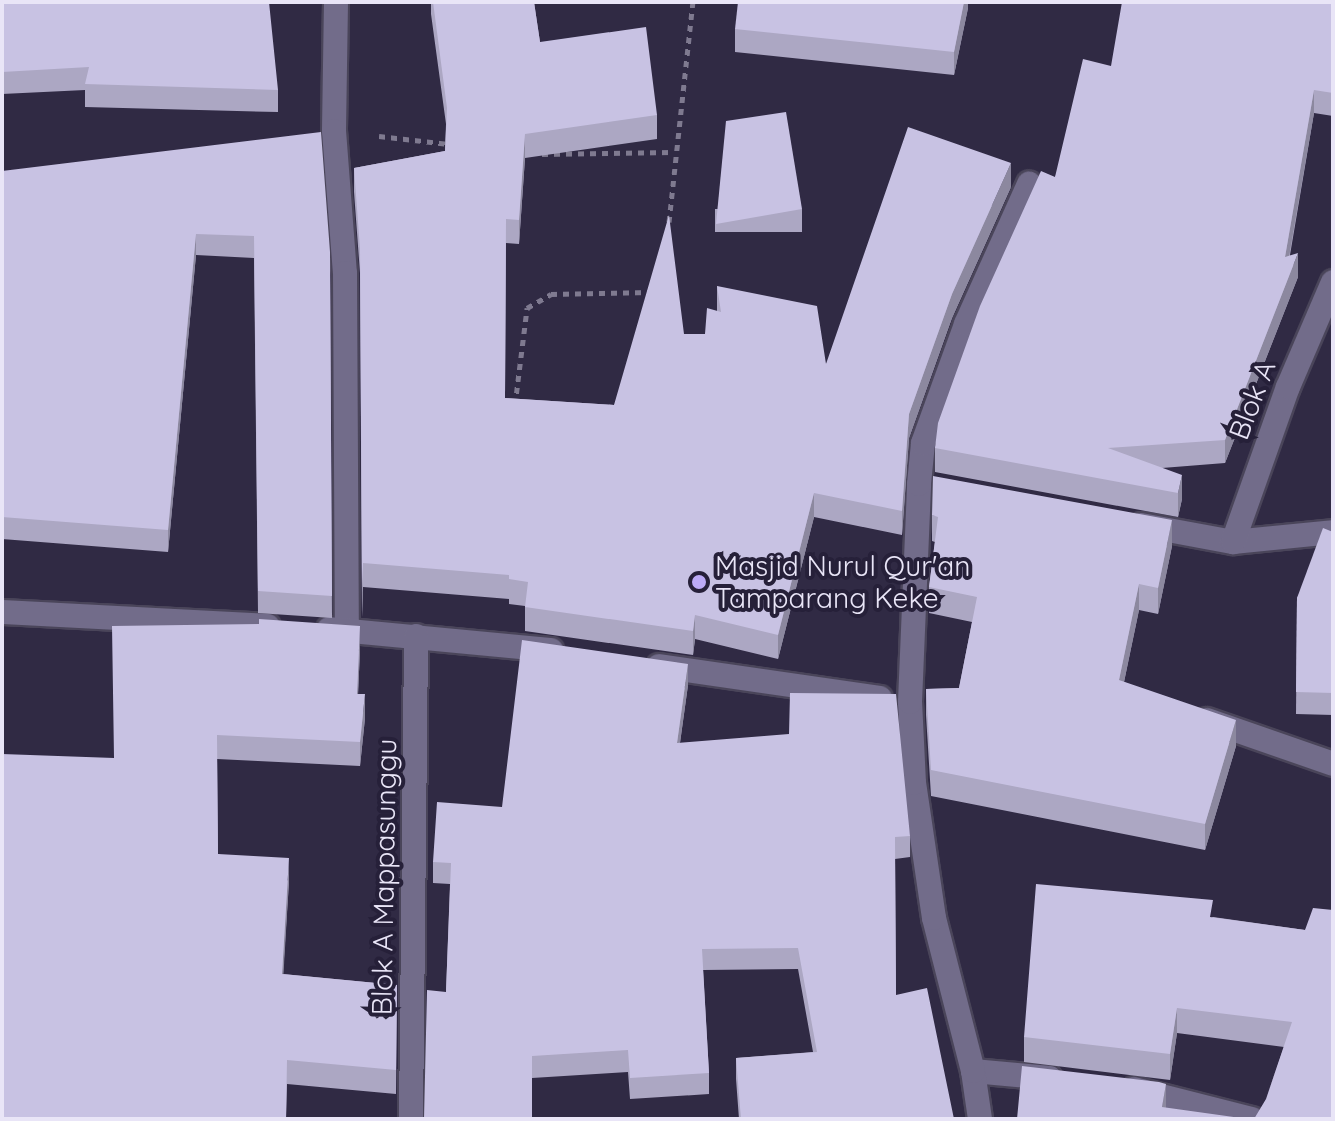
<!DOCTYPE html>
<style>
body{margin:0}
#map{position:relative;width:1335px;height:1121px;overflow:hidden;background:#302a44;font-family:Quicksand,sans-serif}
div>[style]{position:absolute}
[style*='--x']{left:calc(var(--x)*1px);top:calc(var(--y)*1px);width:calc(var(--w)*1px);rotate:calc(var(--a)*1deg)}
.path>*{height:5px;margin-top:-2.5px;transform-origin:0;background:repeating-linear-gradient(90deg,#7f7a90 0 6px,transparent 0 12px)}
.roads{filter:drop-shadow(2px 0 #4a455a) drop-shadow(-2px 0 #4a455a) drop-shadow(0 2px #4a455a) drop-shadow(0 -2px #4a455a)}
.minor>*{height:24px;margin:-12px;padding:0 12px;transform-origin:12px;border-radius:12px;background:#726c8a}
.wall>*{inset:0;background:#aca7c3;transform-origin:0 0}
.shaded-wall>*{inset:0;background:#8c889f}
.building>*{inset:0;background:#c8c2e3}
.dots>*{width:22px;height:22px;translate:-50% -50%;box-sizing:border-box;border:4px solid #262039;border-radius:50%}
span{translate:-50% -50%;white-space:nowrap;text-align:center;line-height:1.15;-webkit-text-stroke:8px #262039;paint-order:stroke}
.street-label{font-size:28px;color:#e9e5f7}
.poi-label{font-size:28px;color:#e9e5f7}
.left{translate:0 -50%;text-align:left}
.frame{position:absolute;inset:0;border:4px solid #e9e5f7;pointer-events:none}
</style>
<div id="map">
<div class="path">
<div style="--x:379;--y:136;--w:70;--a:6.5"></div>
<div style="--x:542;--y:154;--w:131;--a:-0.9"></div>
<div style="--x:669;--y:222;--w:221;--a:-83.8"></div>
<div style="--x:515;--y:405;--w:98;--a:-82.9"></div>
<div style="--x:527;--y:308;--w:28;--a:-30"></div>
<div style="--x:551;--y:294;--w:100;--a:-1.1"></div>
</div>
<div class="roads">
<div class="minor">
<div style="--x:336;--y:2;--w:129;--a:90.9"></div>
<div style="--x:334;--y:131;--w:142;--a:85.6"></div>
<div style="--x:345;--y:273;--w:358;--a:89.7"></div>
<div style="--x:1141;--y:525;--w:94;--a:10.5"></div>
<div style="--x:1233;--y:542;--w:100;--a:-5.7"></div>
<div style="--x:1233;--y:542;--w:164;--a:-70.5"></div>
<div style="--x:1288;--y:387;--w:114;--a:-66.8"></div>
<div style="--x:2;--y:612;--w:266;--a:3"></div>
<div style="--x:329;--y:629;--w:223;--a:5.4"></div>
<div style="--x:659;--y:666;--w:223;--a:8.2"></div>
<div style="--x:1207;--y:720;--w:133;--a:19.2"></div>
<div style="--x:973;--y:1071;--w:77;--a:5.2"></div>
<div style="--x:1134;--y:1089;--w:122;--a:14.3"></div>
<div style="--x:411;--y:1119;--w:483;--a:-89.4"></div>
<div style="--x:980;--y:1119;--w:49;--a:-98.3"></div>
<div style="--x:973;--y:1071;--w:158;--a:-104.3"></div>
<div style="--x:934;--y:918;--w:136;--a:-98.4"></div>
<div style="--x:914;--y:783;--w:81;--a:-92.8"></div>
<div style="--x:910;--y:702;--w:218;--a:-87.6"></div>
<div style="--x:919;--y:484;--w:41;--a:-84.4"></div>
<div style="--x:923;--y:443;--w:127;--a:-70.1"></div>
<div style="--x:966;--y:324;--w:154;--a:-65.8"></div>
</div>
</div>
<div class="wall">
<div style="clip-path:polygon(2px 2px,278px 90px,278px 112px,85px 107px,85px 90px,2px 94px)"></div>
<div style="clip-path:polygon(431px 2px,534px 2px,540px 42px,657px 115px,657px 139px,525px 158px,519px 244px,506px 243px,505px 398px,614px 405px,684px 334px,705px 334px,717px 311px,717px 286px,826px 364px,1011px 187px,952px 318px,909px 438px,902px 535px,814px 517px,778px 659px,695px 639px,693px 655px,525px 631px,525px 606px,509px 604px,509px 599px,363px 587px,362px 617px,360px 273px,354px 192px,354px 168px,445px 151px,446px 124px,431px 14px)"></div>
<div style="clip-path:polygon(968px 2px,968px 8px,954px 75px,735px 52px,735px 29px)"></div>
<div style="clip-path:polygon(1333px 2px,1333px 116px,1314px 113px,1290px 255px,1298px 277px,1225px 463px,1162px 468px,1182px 499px,1178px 517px,935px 472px,935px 448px,1055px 177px,1111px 66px)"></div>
<div style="clip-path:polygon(2px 171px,330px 252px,332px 618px,258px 613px,254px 258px,196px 255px,168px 552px,2px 539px)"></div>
<div style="left:802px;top:209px;width:23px;height:87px;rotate:90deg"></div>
<div style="clip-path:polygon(932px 515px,1172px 546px,1158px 614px,1139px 610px,1124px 682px,1236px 746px,1205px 850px,931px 796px,926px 715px,926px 689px,959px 688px,972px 622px,929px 613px,929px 587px,935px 542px,932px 541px)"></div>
<div style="clip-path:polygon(1333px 532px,1333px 715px,1296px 714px,1297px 598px)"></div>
<div style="clip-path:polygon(360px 650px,358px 694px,365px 718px,360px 766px,217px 759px,218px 854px,289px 881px,283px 974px,397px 985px,396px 1094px,287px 1084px,286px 1119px,2px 1119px,114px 758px)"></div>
<div style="clip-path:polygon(688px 685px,680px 743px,910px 836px,910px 857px,895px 859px,896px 995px,954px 1119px,739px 1119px,736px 1079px,736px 1058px,813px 1052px,798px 969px,703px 970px,709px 1073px,709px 1094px,630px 1099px,628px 1072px,532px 1078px,446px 992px,450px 884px,433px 883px,433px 862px)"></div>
<div style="clip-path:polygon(1333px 910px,1266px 1099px,1284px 1047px,1177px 1033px,1170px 1080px,1024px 1062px,1024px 1037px,1213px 917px,1305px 930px)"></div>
</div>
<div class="shaded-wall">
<div style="clip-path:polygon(964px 2px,968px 2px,968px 8px,954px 75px,954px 52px)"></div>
<div style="clip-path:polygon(1314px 90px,1314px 113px,1285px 280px,1285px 257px)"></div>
<div style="clip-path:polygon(525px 134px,525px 158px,519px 244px,519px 220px)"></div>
<div style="clip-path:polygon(1011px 163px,1011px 187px,952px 318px,909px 438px,902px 535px,902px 511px,909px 414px,952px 294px)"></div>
<div style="clip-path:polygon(196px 234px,196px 255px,168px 552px,168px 530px)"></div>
<div style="clip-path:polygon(1298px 253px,1298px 277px,1225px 463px,1225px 440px)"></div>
<div style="clip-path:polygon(1182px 475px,1182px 499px,1178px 517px,1178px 493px)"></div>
<div style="clip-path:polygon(814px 493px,814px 517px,778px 659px,778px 635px)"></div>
<div style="clip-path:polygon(1172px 520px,1172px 546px,1158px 614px,1158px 588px)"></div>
<div style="clip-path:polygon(363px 563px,363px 587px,362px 617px,362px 593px)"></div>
<div style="clip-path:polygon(1139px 584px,1139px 610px,1119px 706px,1119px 680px)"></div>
<div style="clip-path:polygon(695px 615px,695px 639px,693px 655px,693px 631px)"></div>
<div style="clip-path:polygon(360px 626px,360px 650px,357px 718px,357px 694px)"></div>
<div style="clip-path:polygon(688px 664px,688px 685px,677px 764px,677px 743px)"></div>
<div style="clip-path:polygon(365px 694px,365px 718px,360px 766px,360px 742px)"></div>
<div style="clip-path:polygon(1236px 720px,1236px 746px,1205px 850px,1205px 824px)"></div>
<div style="clip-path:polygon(289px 858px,289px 881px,282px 998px,282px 974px)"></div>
<div style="clip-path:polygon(1177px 1008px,1177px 1033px,1170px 1080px,1170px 1054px)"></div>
<div style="clip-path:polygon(1166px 1084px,1166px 1110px,1162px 1107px)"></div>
</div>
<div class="building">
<div style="clip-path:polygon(2px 2px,269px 2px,278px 90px,85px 84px,89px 67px,2px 72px)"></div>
<div style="clip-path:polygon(433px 2px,534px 2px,540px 42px,646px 27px,657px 115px,525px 134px,519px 220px,506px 219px,505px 398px,614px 405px,669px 215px,684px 334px,705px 334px,707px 308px,721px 312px,717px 286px,817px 306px,826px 364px,908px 127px,1011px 163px,952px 294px,909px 414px,902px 511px,814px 493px,778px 635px,695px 615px,693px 631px,525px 607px,528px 582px,509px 579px,509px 575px,363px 563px,362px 593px,360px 249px,354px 168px,445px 151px,447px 108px)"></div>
<div style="clip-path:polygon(738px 2px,964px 2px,954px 52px,735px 29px)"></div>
<div style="clip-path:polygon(1122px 2px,1333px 2px,1333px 93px,1314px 90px,1285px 257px,1298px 253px,1225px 440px,1108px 448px,1182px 475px,1178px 493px,935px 448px,938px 423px,980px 306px,1041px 171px,1055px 177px,1083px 59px,1111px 66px)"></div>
<div style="clip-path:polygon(786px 112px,802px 209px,716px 224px,726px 121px)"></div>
<div style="clip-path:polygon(321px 132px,330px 252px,332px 596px,258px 591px,254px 236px,196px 234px,168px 530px,2px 517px,2px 171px)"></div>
<div style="clip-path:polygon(933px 476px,1172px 520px,1158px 588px,1139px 584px,1119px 680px,1236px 720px,1205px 824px,931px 770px,926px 689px,959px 688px,977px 597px,929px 587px,938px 517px,932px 515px)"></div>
<div style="clip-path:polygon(1323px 528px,1333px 532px,1333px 693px,1296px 692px,1297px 598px)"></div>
<div style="clip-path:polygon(259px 619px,360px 626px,357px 694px,365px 694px,360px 742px,217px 735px,218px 854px,289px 858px,282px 974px,397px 985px,396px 1070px,287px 1060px,286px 1119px,2px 1119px,2px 754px,114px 758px,112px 626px,259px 624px)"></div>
<div style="clip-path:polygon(522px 640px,688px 664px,677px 743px,789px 734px,790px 693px,896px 694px,910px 836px,895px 837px,896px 995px,927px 988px,954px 1119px,741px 1119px,736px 1058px,817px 1052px,798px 948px,702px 949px,709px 1073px,630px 1078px,628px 1050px,532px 1056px,532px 1119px,424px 1119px,427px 990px,446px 992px,451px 863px,433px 862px,437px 802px,502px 807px)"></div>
<div style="clip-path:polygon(1036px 884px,1213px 900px,1210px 917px,1305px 930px,1313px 908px,1333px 910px,1333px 1119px,1254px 1119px,1266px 1099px,1292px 1022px,1177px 1008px,1170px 1054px,1024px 1037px)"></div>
<div style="clip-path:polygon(1022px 1066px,1159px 1082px,1166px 1084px,1162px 1107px,1248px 1119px,1017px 1119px)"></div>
</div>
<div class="dots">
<div style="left:699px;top:582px;background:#bcaaf6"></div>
</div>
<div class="street-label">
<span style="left:1252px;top:400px;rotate:-69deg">Blok A</span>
<span style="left:384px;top:877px;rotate:-89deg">Blok A Mappasunggu</span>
</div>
<div class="poi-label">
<span class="left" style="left:715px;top:582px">Masjid Nurul Qur'an<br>Tamparang Keke</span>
</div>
<div class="frame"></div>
</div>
